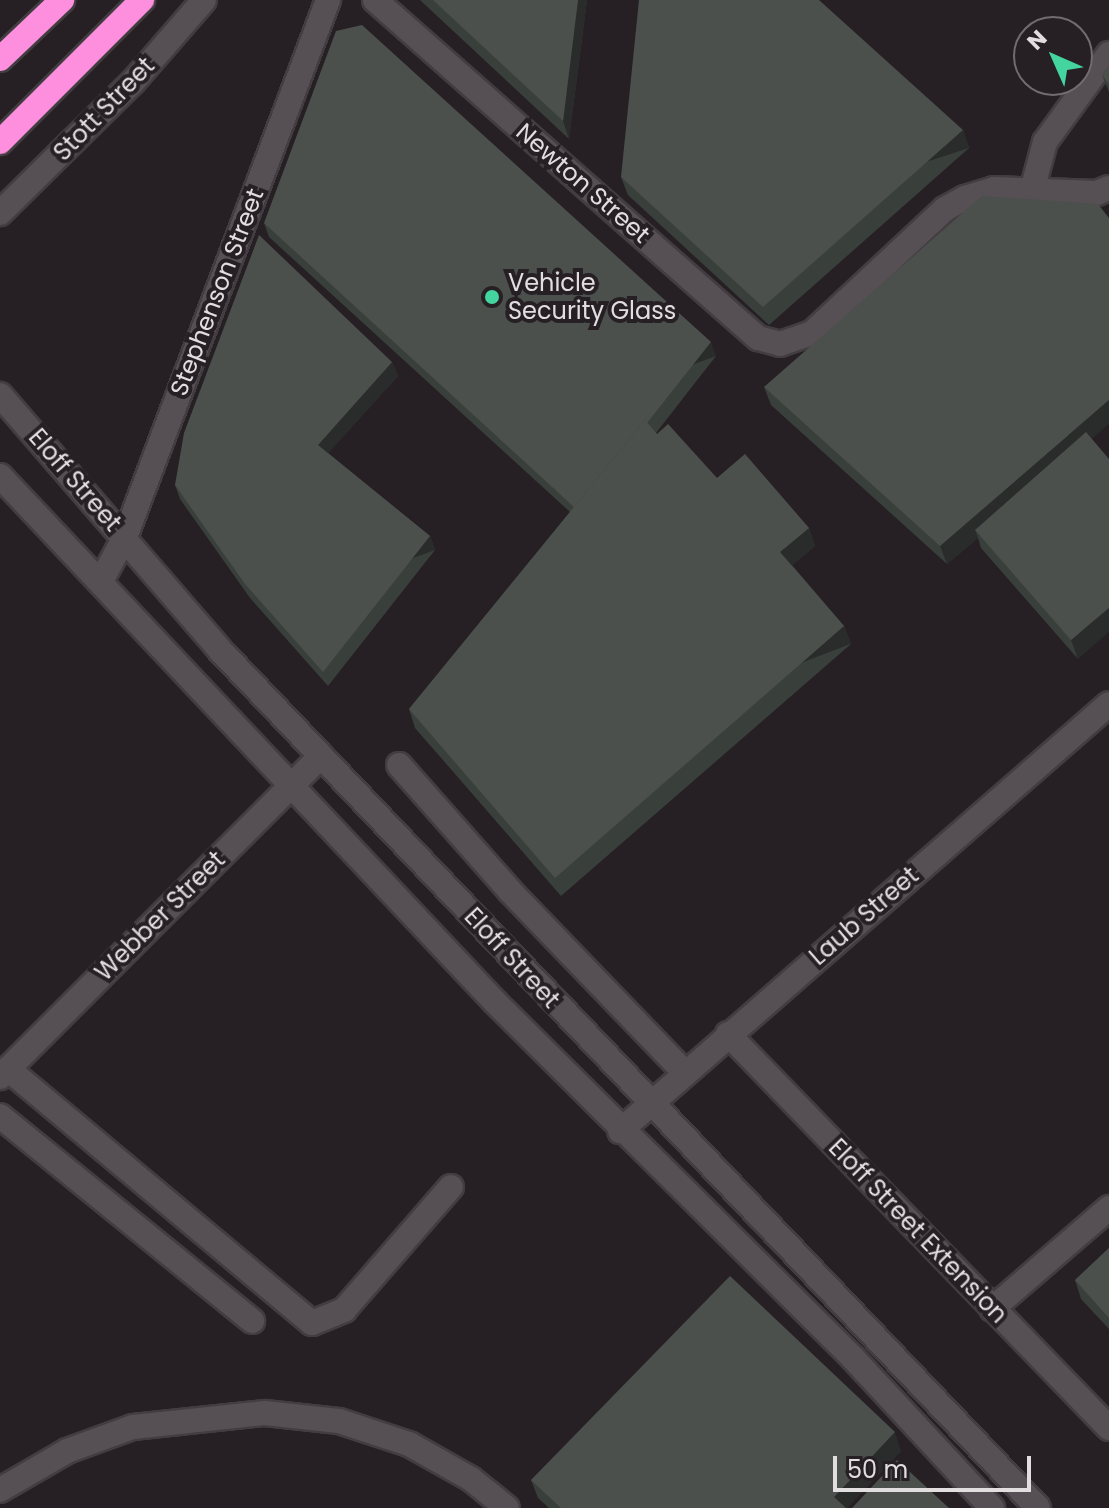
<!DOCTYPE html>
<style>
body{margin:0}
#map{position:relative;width:1109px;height:1508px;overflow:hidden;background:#262024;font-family:Poppins,sans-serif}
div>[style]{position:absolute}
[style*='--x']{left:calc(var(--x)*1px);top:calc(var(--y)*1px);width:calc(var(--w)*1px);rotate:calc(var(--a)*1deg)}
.roads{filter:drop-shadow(2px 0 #423d40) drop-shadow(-2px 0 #423d40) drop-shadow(0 2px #423d40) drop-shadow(0 -2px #423d40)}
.minor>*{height:24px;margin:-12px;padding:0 12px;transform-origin:12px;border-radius:12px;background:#564f54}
.highway>*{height:24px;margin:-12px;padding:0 12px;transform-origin:12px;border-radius:12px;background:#fe8fdf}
.wall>*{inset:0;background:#393f3b}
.shaded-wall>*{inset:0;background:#2a2b2b;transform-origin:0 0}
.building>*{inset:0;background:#4b504d}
.dots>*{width:22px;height:22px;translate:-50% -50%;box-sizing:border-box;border:4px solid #262024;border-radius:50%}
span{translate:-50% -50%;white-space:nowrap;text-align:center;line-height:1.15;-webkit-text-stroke:8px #262024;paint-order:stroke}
.street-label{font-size:24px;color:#e2dee0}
.poi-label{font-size:24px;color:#e2dee0}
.left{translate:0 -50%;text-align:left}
.north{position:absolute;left:1013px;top:16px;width:80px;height:80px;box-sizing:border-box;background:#262024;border:2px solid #716c6f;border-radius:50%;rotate:315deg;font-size:22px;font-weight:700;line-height:32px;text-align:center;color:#e2dee0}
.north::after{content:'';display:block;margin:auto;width:28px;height:36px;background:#44d49f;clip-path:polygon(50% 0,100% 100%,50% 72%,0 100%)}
.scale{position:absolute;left:833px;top:1456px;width:198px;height:36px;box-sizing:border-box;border:4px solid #e2dee0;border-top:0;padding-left:10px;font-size:24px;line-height:28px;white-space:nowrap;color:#e2dee0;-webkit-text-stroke:6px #262024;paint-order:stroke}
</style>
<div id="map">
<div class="roads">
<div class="minor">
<div style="--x:375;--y:0;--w:511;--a:41.43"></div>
<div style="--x:758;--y:338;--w:23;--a:15"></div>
<div style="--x:780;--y:344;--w:34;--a:-19"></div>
<div style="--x:812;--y:333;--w:182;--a:-43"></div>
<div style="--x:945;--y:209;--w:23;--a:-29"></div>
<div style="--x:965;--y:198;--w:30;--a:-17"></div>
<div style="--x:994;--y:189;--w:103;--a:2.2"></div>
<div style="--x:1097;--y:193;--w:13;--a:-23"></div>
<div style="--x:1033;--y:187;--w:47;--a:-75.1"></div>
<div style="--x:1045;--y:142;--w:109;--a:-54"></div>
<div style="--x:0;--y:213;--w:187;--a:-44.6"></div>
<div style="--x:133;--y:82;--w:108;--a:-49.1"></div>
<div style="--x:0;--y:395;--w:334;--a:49.2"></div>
<div style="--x:218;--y:648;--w:1188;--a:46.36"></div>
<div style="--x:0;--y:476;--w:722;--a:46.74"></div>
<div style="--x:495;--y:1002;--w:505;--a:44.84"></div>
<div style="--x:853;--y:1358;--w:205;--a:47.2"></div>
<div style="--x:101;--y:581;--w:50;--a:-61.4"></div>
<div style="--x:125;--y:537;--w:574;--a:-69.29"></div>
<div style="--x:399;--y:765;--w:168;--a:48.6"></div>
<div style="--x:510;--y:891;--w:252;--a:46.1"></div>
<div style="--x:728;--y:1034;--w:548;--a:45.96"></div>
<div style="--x:8;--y:1069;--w:396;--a:39.9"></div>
<div style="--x:312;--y:1323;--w:35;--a:-22"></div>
<div style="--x:344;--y:1310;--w:163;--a:-49"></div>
<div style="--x:0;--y:1077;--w:454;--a:-45"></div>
<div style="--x:0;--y:1116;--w:325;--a:39.1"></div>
<div style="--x:620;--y:1131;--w:649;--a:-41.13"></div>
<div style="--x:992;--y:1309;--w:155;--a:-40.8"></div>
<div style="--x:0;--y:1490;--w:78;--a:-30.2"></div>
<div style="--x:67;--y:1451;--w:70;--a:-20"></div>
<div style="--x:133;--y:1427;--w:133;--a:-6.1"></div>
<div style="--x:265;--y:1413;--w:74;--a:6.2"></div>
<div style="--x:339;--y:1421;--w:74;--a:18.2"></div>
<div style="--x:409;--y:1444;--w:71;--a:29.4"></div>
<div style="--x:471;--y:1479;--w:46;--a:38.9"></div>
</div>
<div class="highway">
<div style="--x:0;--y:59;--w:86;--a:-43.6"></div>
<div style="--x:0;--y:142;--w:201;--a:-45"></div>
</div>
</div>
<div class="wall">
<div style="clip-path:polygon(420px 0,587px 0,569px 139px)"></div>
<div style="clip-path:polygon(1109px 66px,1109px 92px,1102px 75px)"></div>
<div style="clip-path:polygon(963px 130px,969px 148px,769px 325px,628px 195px,621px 177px)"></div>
<div style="clip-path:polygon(264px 223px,716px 356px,656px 433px,717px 478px,809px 528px,815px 546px,792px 565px,844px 626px,851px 644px,561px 896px,415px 728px,409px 709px,570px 512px,269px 237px)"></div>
<div style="clip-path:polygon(392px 362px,398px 376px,328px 453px,430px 536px,435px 550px,328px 686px,250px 598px,180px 499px,175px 485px)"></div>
<div style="clip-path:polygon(764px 387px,1092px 439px,1078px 659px,981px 548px,978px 538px,947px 564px,771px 405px)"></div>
<div style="clip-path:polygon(1109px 1248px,1109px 1329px,1081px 1299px,1075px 1280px)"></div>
<div style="clip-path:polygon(901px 1451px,847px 1508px,549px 1508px,538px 1498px,531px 1480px)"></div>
</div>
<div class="shaded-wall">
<div style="clip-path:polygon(578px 0,587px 0,569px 139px,563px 121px)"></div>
<div style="left:963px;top:130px;width:19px;height:267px;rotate:72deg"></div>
<div style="left:711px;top:342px;width:15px;height:215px;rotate:70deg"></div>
<div style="clip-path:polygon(392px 362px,398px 376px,323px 459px,318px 445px)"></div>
<div style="clip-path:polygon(1109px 400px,1109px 424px,980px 536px,975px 530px,978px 538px,947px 564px,940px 546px)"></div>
<div style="clip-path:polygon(809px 528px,815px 546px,787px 570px,780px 552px)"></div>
<div style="left:430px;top:536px;width:15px;height:173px;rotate:70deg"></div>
<div style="clip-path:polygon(1109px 608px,1109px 632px,1078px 659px,1071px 640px)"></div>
<div style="left:844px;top:626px;width:19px;height:383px;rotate:69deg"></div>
<div style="clip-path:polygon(895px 1432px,901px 1451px,847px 1508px,838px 1508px,834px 1497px)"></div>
</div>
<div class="building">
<div style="clip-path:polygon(433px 0,578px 0,563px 121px)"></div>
<div style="clip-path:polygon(639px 0,819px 0,963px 130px,763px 307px,621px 177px)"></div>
<div style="clip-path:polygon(362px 25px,711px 342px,647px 423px,645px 420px,574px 507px,264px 223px,336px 31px)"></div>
<div style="clip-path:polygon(1109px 66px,1109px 84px,1102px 75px)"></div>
<div style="clip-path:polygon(982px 196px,1098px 204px,1109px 218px,1109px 400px,940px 546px,764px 387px)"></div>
<div style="clip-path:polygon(259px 235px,392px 362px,318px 445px,430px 536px,323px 672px,245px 584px,175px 485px,184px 433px)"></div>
<div style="clip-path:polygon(645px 420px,657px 434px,668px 424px,717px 478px,745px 454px,809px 528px,780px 552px,844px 626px,555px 878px,409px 709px)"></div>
<div style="clip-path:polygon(1086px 432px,1109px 459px,1109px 608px,1071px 640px,975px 530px)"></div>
<div style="clip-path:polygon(1109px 1248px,1109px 1318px,1075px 1280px)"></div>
<div style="clip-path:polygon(730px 1276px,895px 1432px,834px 1497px,846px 1508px,561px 1508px,531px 1480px)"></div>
<div style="clip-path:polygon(897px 1460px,949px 1508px,852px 1508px)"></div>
</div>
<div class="dots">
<div style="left:492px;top:297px;background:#44d49f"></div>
</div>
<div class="street-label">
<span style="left:104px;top:109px;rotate:-46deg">Stott Street</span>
<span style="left:583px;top:183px;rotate:41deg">Newton Street</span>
<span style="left:217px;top:292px;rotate:-69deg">Stephenson Street</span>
<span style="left:75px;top:480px;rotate:49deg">Eloff Street</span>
<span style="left:160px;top:916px;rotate:-45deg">Webber Street</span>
<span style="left:864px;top:916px;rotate:-41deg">Laub Street</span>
<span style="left:512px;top:958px;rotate:47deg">Eloff Street</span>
<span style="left:918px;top:1231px;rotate:46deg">Eloff Street Extension</span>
</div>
<div class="poi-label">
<span class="left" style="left:508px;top:297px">Vehicle<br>Security Glass</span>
</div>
<div class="north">N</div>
<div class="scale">50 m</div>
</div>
